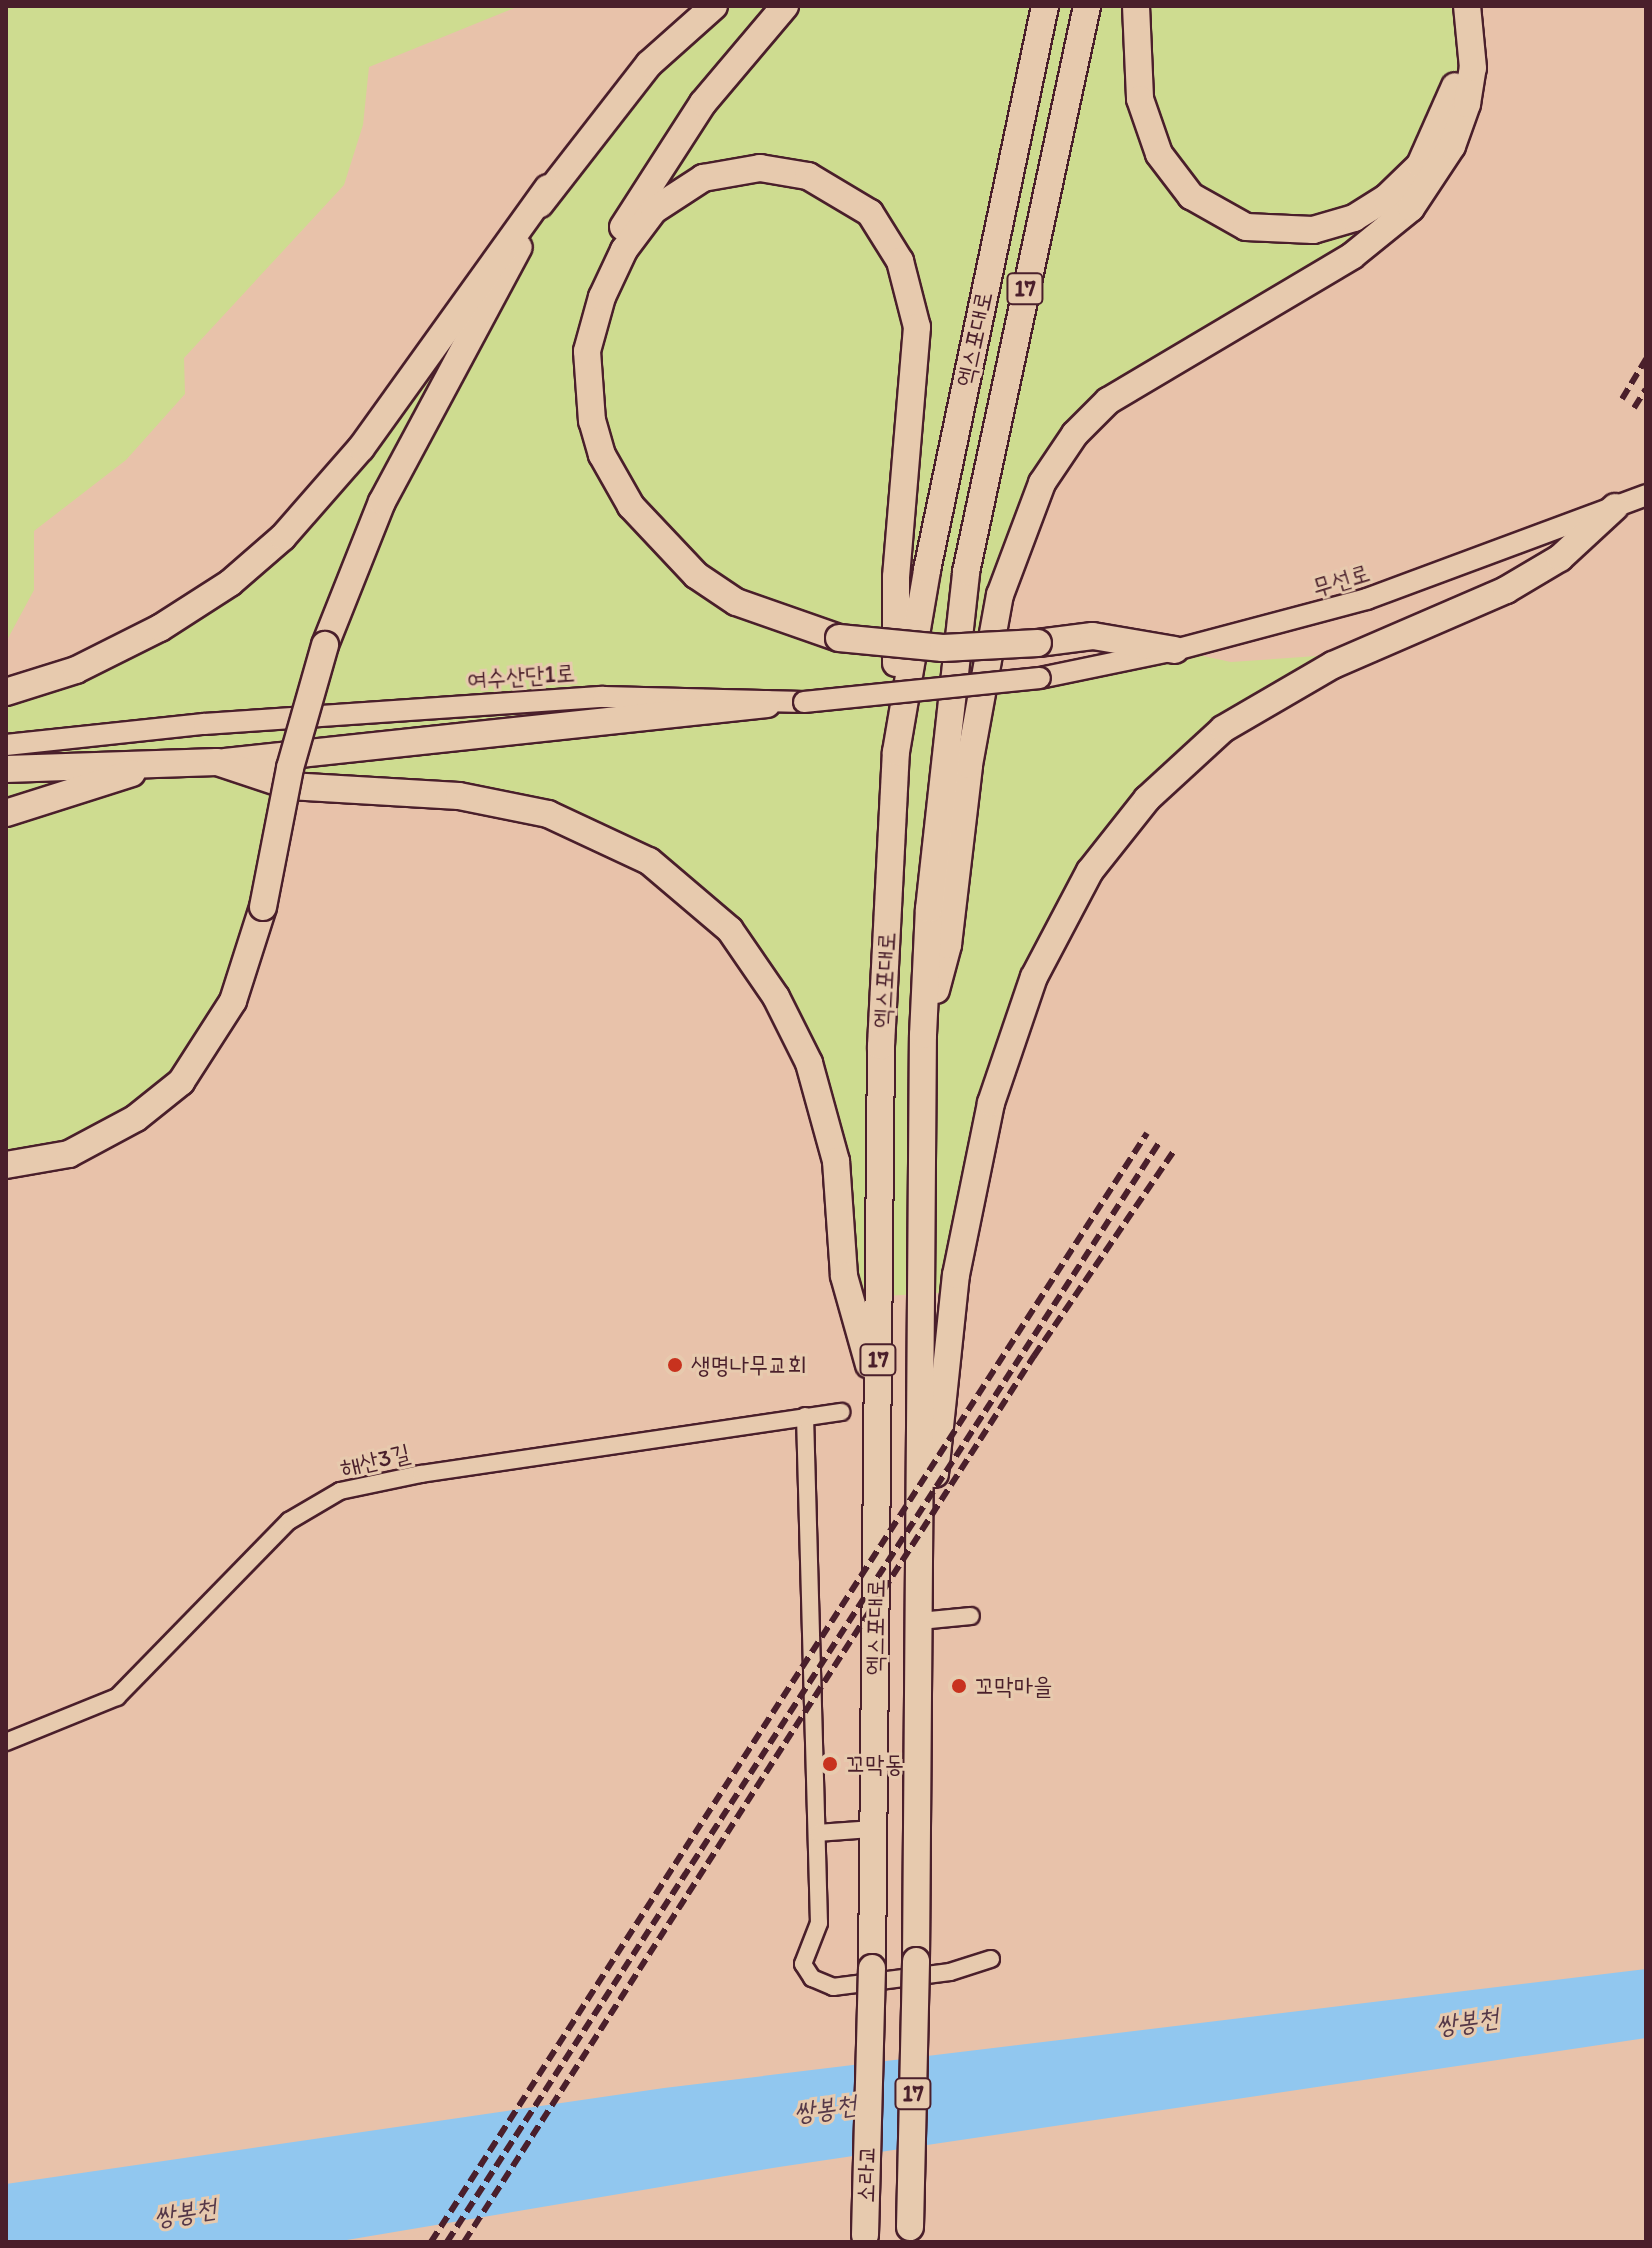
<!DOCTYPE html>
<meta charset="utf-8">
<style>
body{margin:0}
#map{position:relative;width:1652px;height:2248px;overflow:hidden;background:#e8c2aa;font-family:Itim,"Poor Story",sans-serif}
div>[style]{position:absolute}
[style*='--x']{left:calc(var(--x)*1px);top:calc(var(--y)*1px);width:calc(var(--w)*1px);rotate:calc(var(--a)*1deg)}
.green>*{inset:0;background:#cedc90}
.water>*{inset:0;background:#91c7ef}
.roads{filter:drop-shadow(2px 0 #4a1f2b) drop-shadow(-2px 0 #4a1f2b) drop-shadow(0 2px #4a1f2b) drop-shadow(0 -2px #4a1f2b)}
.minor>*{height:16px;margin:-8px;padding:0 8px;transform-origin:8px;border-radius:8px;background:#e7caae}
.tertiary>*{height:20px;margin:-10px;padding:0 10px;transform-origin:10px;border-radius:10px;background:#e7caae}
.trunk>*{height:26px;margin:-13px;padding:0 13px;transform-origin:13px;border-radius:13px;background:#e7caae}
.rail>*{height:6px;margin-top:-3px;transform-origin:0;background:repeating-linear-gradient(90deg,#4a1f2b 0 12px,transparent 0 18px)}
.bridges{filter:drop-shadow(2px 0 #4a1f2b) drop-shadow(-2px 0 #4a1f2b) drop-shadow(0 2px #4a1f2b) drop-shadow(0 -2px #4a1f2b)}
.tertiary-bridge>*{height:20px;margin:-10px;padding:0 10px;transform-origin:10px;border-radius:10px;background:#e7caae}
.trunk-bridge>*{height:26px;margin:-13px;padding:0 13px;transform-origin:13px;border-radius:13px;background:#e7caae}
.dots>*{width:22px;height:22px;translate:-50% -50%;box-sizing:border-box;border:4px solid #e7caae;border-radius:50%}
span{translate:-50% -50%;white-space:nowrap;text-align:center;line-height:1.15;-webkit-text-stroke:6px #e7caae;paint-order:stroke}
.shield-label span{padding:2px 6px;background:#e7caae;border:2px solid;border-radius:6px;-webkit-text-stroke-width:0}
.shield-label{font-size:22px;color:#4a1f2b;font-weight:700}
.street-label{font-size:24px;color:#4a1f2b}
.poi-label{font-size:24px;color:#4a1f2b}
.left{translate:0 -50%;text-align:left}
.water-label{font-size:26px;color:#553848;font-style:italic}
.frame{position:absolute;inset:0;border:8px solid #4a1f2b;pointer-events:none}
</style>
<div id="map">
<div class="green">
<div style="clip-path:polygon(6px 6px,519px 6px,369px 67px,363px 125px,344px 185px,184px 358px,185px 394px,126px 460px,34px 531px,34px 590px,6px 642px)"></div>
<div style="clip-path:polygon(697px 6px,1467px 6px,1473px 55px,1411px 208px,1155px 370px,1048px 471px,986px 686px,1175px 650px,1231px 662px,1317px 656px,1320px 662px,1170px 774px,1034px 977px,955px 1292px,849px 1298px,809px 1063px,701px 901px,548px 814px,289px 786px,251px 955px,151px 1108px,6px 1165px,6px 692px,32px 685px,257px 561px)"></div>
</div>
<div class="water">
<div style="clip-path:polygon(1646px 1969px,1646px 2038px,779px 2167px,335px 2242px,6px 2242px,6px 2184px,664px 2088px)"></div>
</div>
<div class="roads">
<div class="minor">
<div style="--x:805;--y:1416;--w:507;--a:88.42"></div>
<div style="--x:819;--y:1923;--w:44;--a:111.3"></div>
<div style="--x:803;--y:1964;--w:17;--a:57"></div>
<div style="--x:812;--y:1978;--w:23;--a:23"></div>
<div style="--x:833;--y:1987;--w:118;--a:-7.3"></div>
<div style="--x:950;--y:1972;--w:43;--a:-17.6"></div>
<div style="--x:920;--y:1621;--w:51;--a:-5.6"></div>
<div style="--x:6;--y:1742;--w:120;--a:-22.1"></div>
<div style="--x:117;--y:1697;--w:246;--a:-45.7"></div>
<div style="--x:289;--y:1521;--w:59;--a:-30.5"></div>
<div style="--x:340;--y:1491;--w:83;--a:-11.9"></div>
<div style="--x:421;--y:1474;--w:425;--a:-8.4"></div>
<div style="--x:818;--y:1833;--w:55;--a:-4.2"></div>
</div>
<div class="tertiary">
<div style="--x:1040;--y:678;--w:138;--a:-11.7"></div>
<div style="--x:1175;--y:650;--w:199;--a:-14.9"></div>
<div style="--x:1367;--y:599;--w:298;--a:-20.4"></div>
<div style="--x:6;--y:745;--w:199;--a:-6.1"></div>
<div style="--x:204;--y:724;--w:400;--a:-3.9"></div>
<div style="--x:603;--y:697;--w:201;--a:1.4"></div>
</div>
<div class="trunk">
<div style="--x:1136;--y:6;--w:93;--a:87.5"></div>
<div style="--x:1140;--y:99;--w:58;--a:70.9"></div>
<div style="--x:1159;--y:154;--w:53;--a:52.7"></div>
<div style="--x:1191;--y:196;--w:63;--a:29.4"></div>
<div style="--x:1246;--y:227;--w:67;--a:2.6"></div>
<div style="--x:1313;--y:230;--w:43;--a:-16.3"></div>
<div style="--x:1354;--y:218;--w:38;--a:-32"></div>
<div style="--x:1386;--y:198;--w:47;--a:-44.1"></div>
<div style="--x:1420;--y:165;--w:86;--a:-66.1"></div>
<div style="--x:540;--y:204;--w:177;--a:-52.1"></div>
<div style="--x:649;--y:64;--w:87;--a:-41.7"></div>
<div style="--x:623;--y:227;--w:148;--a:-57.2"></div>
<div style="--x:703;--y:103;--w:127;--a:-49.8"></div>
<div style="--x:839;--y:638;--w:109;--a:-160.7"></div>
<div style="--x:736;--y:602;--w:48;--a:-146"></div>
<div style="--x:696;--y:575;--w:95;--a:-133.3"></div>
<div style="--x:631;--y:506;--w:59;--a:-119.6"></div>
<div style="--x:602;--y:455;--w:35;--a:-106"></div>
<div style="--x:592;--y:421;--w:70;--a:-94.1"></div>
<div style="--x:587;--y:351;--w:56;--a:-74.5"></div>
<div style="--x:602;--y:297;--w:52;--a:-64.9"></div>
<div style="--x:624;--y:250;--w:50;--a:-53.1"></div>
<div style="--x:654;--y:210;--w:59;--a:-33.1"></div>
<div style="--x:703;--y:178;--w:58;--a:-10"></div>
<div style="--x:760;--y:168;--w:49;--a:9.5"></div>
<div style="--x:808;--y:176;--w:72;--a:30.8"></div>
<div style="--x:870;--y:213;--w:57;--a:58"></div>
<div style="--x:900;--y:261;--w:68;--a:75.6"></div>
<div style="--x:917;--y:327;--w:251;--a:94.8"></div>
<div style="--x:896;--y:577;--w:86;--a:90"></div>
<div style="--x:1038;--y:643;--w:55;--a:-7.3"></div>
<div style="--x:1093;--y:636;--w:83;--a:9.7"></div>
<div style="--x:325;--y:645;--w:154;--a:-68.3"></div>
<div style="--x:382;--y:502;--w:289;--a:-61.8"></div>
<div style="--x:6;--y:692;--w:73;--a:-17.4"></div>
<div style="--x:76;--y:670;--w:94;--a:-26.6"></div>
<div style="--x:160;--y:628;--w:83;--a:-32.7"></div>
<div style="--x:230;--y:583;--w:70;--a:-41"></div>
<div style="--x:283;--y:537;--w:118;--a:-48.8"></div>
<div style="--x:361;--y:448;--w:320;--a:-54.3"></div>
<div style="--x:225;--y:762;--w:545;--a:-6.11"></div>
<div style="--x:6;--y:769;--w:211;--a:-1.9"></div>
<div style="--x:217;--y:762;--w:76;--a:18.4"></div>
<div style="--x:289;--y:786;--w:170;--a:3.4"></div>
<div style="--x:459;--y:796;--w:91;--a:11.4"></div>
<div style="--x:548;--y:814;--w:111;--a:25"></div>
<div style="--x:649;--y:861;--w:106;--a:40.4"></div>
<div style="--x:730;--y:930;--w:81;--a:55.5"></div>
<div style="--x:776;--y:997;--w:74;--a:63.4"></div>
<div style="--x:809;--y:1063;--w:102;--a:74.6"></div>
<div style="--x:836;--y:1161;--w:115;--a:86"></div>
<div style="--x:844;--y:1276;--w:92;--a:74.3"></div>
<div style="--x:6;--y:813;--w:132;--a:-17.6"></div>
<div style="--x:936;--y:990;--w:47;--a:-75.1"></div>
<div style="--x:948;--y:945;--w:181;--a:-83.3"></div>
<div style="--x:969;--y:765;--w:173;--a:-79.7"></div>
<div style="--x:1000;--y:595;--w:120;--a:-69.4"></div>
<div style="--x:1042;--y:483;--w:59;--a:-56"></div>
<div style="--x:1075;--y:434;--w:47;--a:-45"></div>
<div style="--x:1108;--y:401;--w:284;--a:-30.7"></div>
<div style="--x:1352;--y:256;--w:76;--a:-39.1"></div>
<div style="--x:1411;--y:208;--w:74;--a:-56.5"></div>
<div style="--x:1452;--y:146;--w:45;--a:-70.3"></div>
<div style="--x:1467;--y:104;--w:36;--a:-81"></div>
<div style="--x:1473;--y:68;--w:62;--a:-95.5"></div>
<div style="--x:6;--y:1165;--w:64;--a:-9.9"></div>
<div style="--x:69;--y:1154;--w:76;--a:-28.2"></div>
<div style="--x:136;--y:1118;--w:58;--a:-38.7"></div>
<div style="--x:181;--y:1082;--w:96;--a:-57.3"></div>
<div style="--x:233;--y:1001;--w:99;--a:-72.3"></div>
<div style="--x:935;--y:1474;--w:200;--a:-84"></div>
<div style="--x:956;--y:1275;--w:176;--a:-78.5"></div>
<div style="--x:991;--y:1103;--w:133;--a:-71.2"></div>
<div style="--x:1034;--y:977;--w:120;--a:-62.2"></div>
<div style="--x:1090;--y:871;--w:92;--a:-51.6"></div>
<div style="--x:1147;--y:799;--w:103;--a:-42.6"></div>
<div style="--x:1223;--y:729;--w:127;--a:-30.2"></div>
<div style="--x:1333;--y:665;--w:189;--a:-23.4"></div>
<div style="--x:1506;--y:590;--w:63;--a:-30.7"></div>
<div style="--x:1560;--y:558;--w:75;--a:-42.8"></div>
<div style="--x:916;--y:1961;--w:926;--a:-89.57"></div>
<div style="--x:923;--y:1035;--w:126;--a:-87.3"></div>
<div style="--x:929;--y:909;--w:339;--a:-83.7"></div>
<div style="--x:966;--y:572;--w:579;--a:-77.93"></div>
<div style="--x:872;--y:1968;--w:922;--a:-89.44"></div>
<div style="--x:881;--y:1046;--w:294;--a:-87.1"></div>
<div style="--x:896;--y:752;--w:185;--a:-80.3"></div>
<div style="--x:927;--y:570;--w:576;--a:-78.18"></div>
</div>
</div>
<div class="rail">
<div style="--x:1622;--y:399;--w:47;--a:-59"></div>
<div style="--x:1634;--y:408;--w:22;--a:-58"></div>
<div style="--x:431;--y:2242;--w:1320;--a:-57.15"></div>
<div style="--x:447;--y:2242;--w:1312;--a:-57.07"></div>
<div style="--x:464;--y:2242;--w:1054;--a:-57.25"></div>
<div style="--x:1034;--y:1356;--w:250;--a:-55.7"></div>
</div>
<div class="bridges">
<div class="tertiary-bridge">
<div style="--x:804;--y:702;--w:237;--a:-5.8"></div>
</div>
<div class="trunk-bridge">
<div style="--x:839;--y:638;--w:104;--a:5.5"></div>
<div style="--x:943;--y:648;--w:95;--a:-3"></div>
<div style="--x:263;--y:907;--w:142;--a:-79"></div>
<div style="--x:290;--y:768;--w:128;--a:-74.1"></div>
<div style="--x:910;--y:2227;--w:266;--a:-88.7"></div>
<div style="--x:865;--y:2235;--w:267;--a:-88.5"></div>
</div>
</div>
<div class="dots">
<div style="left:675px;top:1365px;background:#c8321e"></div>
<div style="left:959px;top:1686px;background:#c8321e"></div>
<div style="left:830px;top:1764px;background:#c8321e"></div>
</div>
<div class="shield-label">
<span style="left:1025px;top:289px">17</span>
<span style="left:878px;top:1360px">17</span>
<span style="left:913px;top:2094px">17</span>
</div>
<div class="street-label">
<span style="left:974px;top:339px;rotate:-78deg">엑스포대로</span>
<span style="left:1341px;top:580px;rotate:-17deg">무선로</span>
<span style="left:521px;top:676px;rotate:-4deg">여수산단1로</span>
<span style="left:884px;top:980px;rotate:-87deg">엑스포대로</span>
<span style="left:375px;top:1460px;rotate:-13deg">해산3길</span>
<span style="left:875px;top:1627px;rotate:-89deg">엑스포대로</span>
<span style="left:866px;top:2174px;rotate:-88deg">소라교</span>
</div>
<div class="poi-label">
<span class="left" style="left:691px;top:1365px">생명나무교회</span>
<span class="left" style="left:975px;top:1686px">꼬막마을</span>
<span class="left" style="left:846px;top:1764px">꼬막동</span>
</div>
<div class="water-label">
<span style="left:1467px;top:2022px;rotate:-8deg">쌍봉천</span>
<span style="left:825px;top:2109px;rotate:-8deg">쌍봉천</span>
<span style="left:185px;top:2213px;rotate:-9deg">쌍봉천</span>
</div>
<div class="frame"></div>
</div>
